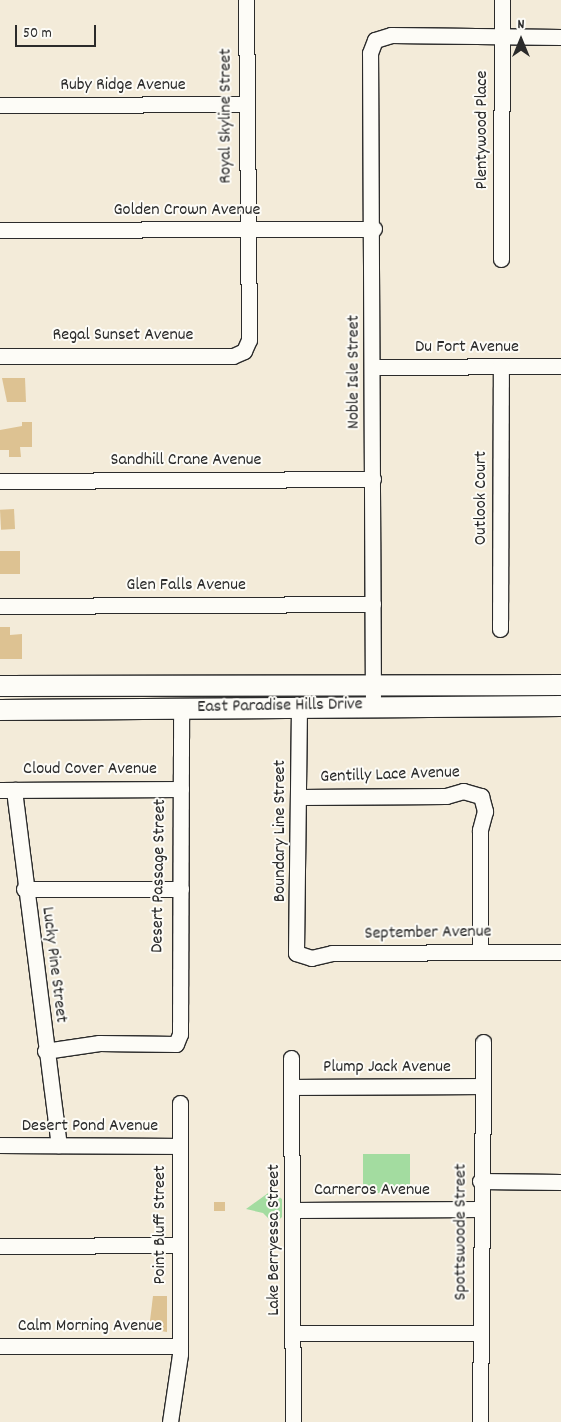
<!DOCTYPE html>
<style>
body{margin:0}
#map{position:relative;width:561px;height:1422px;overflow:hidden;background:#f3ebd9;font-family:Dekko,sans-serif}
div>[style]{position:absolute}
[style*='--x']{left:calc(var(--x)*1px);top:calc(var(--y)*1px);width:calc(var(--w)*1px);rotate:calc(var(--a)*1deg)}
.green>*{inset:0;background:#a3dca0;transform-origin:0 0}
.building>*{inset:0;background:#ddc292;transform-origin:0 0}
.roads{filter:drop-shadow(1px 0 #2b2b2b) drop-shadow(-1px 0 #2b2b2b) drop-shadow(0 1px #2b2b2b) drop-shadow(0 -1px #2b2b2b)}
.minor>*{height:15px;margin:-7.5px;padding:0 7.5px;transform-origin:7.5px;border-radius:7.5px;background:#fdfcf7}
.major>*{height:20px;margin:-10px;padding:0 10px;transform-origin:10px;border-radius:10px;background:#fdfcf7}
span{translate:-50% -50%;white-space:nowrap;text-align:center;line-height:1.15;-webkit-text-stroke:4px #fdfcf7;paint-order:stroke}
.street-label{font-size:18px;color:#2b2b2b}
.north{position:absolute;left:496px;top:15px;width:50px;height:50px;-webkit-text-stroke:4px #fdfcf7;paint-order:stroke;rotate:0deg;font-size:14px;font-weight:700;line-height:20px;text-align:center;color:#2b2b2b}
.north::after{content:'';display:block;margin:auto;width:18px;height:22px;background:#2b2b2b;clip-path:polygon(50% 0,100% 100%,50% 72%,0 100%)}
.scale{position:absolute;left:15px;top:25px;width:81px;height:22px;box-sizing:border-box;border:2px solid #2b2b2b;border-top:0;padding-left:6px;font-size:15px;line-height:18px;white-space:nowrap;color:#2b2b2b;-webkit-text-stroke:4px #fdfcf7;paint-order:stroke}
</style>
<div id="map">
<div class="green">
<div style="left:410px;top:1154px;width:39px;height:47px;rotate:90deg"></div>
<div style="clip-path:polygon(271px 1191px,282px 1199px,282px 1217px,274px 1224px,263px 1213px,246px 1209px)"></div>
</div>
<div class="building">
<div style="clip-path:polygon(2px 378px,25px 378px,26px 402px,7px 402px)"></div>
<div style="clip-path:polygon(22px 422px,32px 422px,32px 447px,20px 447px,21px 457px,9px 457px,9px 450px,0 450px,0 430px,22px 426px)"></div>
<div style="left:14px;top:509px;width:20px;height:14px;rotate:87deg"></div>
<div style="left:0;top:551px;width:20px;height:23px"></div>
<div style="clip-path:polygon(0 627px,10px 627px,10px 635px,22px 634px,22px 659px,0 659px)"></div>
<div style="left:214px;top:1202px;width:11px;height:9px"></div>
<div style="clip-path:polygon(153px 1296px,167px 1296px,167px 1332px,149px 1329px)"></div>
</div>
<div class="roads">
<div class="minor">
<div style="--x:0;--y:105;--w:247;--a:-0.2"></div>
<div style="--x:0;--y:230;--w:374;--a:-0.2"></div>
<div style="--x:501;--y:259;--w:259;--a:-89.8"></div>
<div style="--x:0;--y:356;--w:233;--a:0"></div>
<div style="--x:233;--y:356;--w:12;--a:-24"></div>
<div style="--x:244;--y:351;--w:12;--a:-66"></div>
<div style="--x:249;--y:340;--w:340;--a:-90.5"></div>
<div style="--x:373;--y:367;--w:188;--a:-0.3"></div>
<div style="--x:0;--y:481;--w:373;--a:-0.3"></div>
<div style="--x:0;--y:606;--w:373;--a:-0.3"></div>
<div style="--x:500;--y:629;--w:263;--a:-89.8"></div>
<div style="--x:373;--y:706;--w:653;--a:-90.26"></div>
<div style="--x:370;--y:53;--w:14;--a:-69"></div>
<div style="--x:375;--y:40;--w:17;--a:-17"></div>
<div style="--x:391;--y:35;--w:170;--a:0.7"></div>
<div style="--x:299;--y:707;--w:246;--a:90.7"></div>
<div style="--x:296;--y:953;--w:16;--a:18"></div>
<div style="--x:311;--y:958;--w:22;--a:-13"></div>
<div style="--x:332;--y:953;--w:229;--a:-0.3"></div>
<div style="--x:0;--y:790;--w:181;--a:-0.3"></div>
<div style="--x:14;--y:790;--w:358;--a:82.8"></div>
<div style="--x:300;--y:797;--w:146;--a:-0.4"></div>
<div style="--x:446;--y:796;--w:18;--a:-16"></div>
<div style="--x:463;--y:791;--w:19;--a:16"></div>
<div style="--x:481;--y:796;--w:16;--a:75"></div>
<div style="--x:485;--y:811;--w:20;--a:105"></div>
<div style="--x:480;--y:830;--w:122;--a:90"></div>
<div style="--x:24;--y:889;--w:157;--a:0"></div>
<div style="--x:45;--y:1051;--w:55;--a:-8.4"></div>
<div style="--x:99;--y:1043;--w:77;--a:0.7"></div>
<div style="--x:176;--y:1044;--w:11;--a:-68"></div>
<div style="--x:180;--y:1034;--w:326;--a:-89.8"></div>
<div style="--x:291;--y:1058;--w:364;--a:89.7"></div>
<div style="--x:294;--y:1087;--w:186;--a:-0.3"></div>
<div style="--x:0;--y:1145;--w:180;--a:0.3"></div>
<div style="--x:480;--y:1181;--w:81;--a:0.7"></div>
<div style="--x:294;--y:1210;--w:186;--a:-0.3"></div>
<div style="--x:0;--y:1246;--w:180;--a:-0.3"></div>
<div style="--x:294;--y:1333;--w:186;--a:0"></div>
<div style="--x:0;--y:1346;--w:180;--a:0"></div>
<div style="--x:170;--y:1422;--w:69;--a:-81.6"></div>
<div style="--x:180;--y:1354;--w:251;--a:-90"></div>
<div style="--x:480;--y:1422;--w:380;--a:-89.5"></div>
</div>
<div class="major">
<div style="--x:0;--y:686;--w:561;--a:-0.1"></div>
<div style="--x:0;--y:710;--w:561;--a:-0.41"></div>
</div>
</div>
<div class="street-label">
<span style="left:123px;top:86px">Ruby Ridge Avenue</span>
<span style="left:227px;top:116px;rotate:-90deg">Royal Skyline Street</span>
<span style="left:483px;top:130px;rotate:-90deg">Plentywood Place</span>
<span style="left:187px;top:211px">Golden Crown Avenue</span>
<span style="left:123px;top:336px">Regal Sunset Avenue</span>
<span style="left:467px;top:348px">Du Fort Avenue</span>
<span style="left:355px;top:372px;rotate:-90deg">Noble Isle Street</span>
<span style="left:186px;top:461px">Sandhill Crane Avenue</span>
<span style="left:482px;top:498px;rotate:-90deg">Outlook Court</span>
<span style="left:186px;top:586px">Glen Falls Avenue</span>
<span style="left:280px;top:707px;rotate:-1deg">East Paradise Hills Drive</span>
<span style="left:90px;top:770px">Cloud Cover Avenue</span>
<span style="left:390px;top:776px;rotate:-2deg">Gentilly Lace Avenue</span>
<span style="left:281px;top:831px;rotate:-90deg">Boundary Line Street</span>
<span style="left:160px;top:876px;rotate:-89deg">Desert Passage Street</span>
<span style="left:428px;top:934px;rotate:-1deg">September Avenue</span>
<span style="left:53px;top:965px;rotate:83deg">Lucky Pine Street</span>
<span style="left:387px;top:1068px">Plump Jack Avenue</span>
<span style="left:90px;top:1127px">Desert Pond Avenue</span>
<span style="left:372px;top:1191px">Carneros Avenue</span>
<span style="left:161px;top:1225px;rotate:-90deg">Point Bluff Street</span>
<span style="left:462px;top:1232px;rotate:-90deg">Spottswoode Street</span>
<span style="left:275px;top:1240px;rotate:-90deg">Lake Berryessa Street</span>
<span style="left:90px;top:1327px">Calm Morning Avenue</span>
</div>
<div class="north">N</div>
<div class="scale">50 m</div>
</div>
